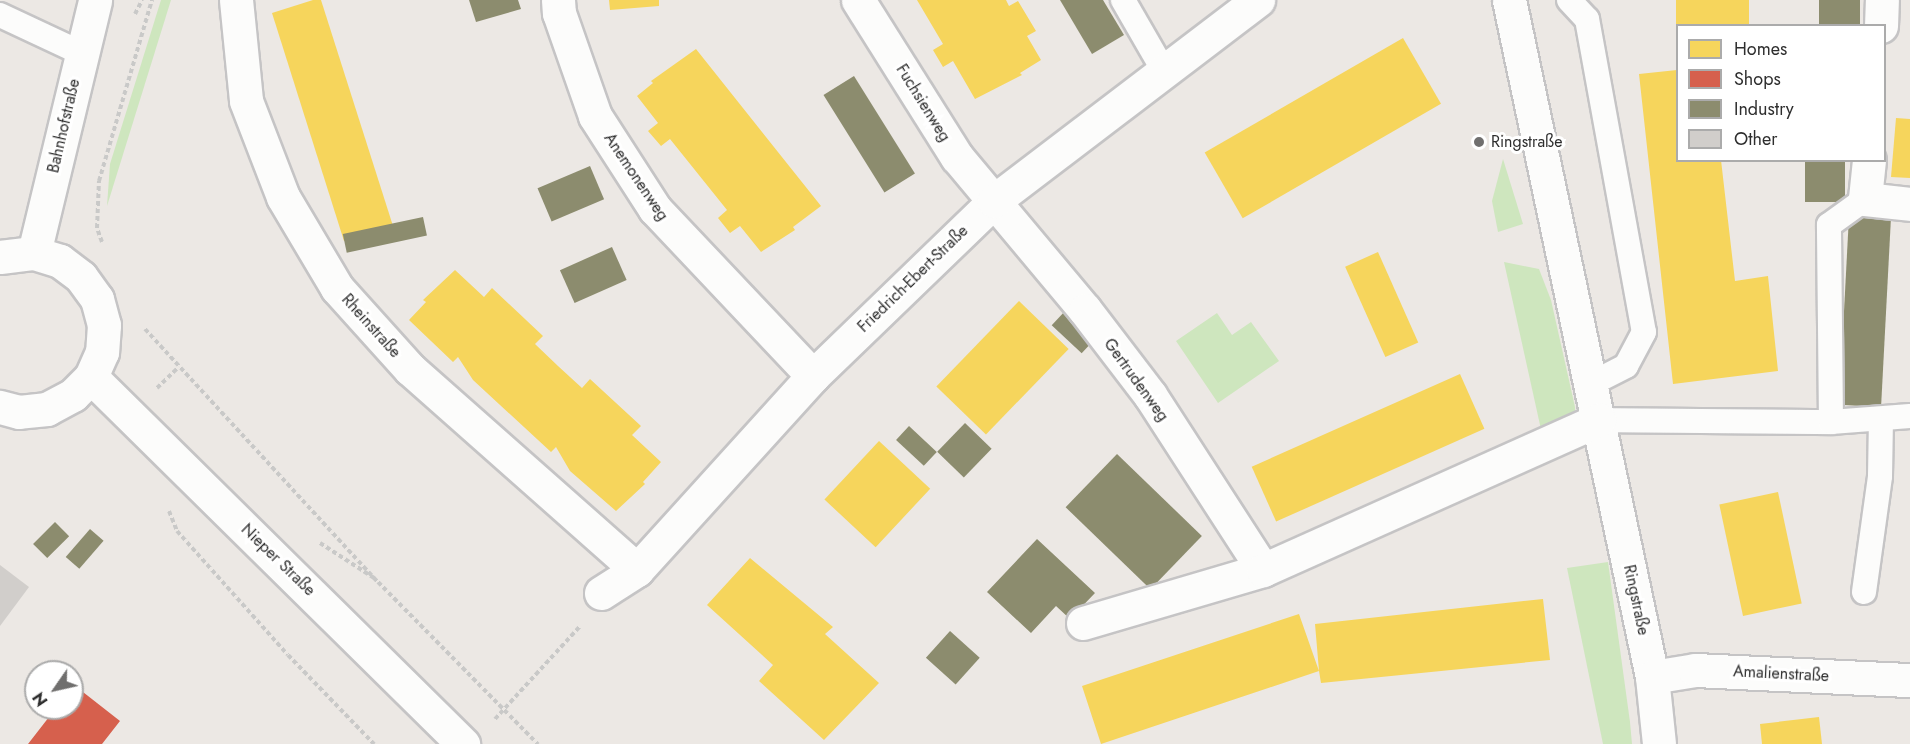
<!DOCTYPE html>
<meta charset="utf-8">
<style>
body{margin:0}
#map{position:relative;width:1910px;height:744px;overflow:hidden;background:#ece8e4;font-family:Jost,sans-serif}
div>[style]{position:absolute}
[style*='--x']{left:calc(var(--x)*1px);top:calc(var(--y)*1px);width:calc(var(--w)*1px);rotate:calc(var(--a)*1deg)}
.green>*{inset:0;background:#cee6be}
.homes>*{inset:0;background:#f6d55c;transform-origin:0 0}
.shops>*{inset:0;background:#d6604d}
.industry>*{inset:0;background:#8c8c6e;transform-origin:0 0}
.building>*{inset:0;background:#d1cecb}
.path>*{height:4px;margin-top:-2px;transform-origin:0;background:repeating-linear-gradient(90deg,#c9c9c8 0 4.5px,transparent 0 7.5px)}
.roads{filter:drop-shadow(2px 0 #c5c4c5) drop-shadow(-2px 0 #c5c4c5) drop-shadow(0 2px #c5c4c5) drop-shadow(0 -2px #c5c4c5)}
.lane>*{height:24px;margin:-12px;padding:0 12px;transform-origin:12px;border-radius:12px;background:#fcfcfb}
.street>*{height:33px;margin:-16.5px;padding:0 16.5px;transform-origin:16.5px;border-radius:16.5px;background:#fcfcfb}
.secondary>*{height:33px;margin:-16.5px;padding:0 16.5px;transform-origin:16.5px;border-radius:16.5px;background:#fcfcfb}
.dots>*{width:16px;height:16px;translate:-50% -50%;box-sizing:border-box;border:3px solid #fff;border-radius:50%}
span{translate:-50% -50%;white-space:nowrap;text-align:center;line-height:1.15;-webkit-text-stroke:6px #fff;paint-order:stroke}
.street-label{font-size:16px;color:#2e2e2e}
.poi-label{font-size:16px;color:#2e2e2e}
.left{translate:0 -50%;text-align:left}
.legend{position:absolute;left:1676px;top:24px;width:210px;height:138px;box-sizing:border-box;background:#fff;border:2px solid #ababab;margin:0;padding:8px 10px;list-style:none;font-size:18px;color:#2e2e2e}
.legend li{display:flex;align-items:center;gap:12px;height:30px}
.legend b{width:30px;border:2px solid #ababab}
.north{position:absolute;left:24px;top:660px;width:60px;height:60px;box-sizing:border-box;background:#fff;border:2px solid #ababab;border-radius:50%;rotate:236deg;font-size:16px;font-weight:700;line-height:24px;text-align:center;color:#2e2e2e}
.north::after{content:'';display:block;margin:auto;width:21px;height:27px;background:#706f6e;clip-path:polygon(50% 0,100% 100%,50% 72%,0 100%)}
</style>
<div id="map">
<div class="green">
<div style="clip-path:polygon(161px 0,171px 0,107px 206px,110px 164px)"></div>
<div style="clip-path:polygon(1503px 159px,1523px 224px,1498px 232px,1492px 201px)"></div>
<div style="clip-path:polygon(1504px 262px,1539px 269px,1551px 300px,1575px 407px,1575px 417px,1542px 434px)"></div>
<div style="clip-path:polygon(1217px 313px,1232px 335px,1251px 322px,1279px 361px,1218px 403px,1176px 341px)"></div>
<div style="clip-path:polygon(1608px 562px,1630px 722px,1632px 744px,1603px 744px,1567px 568px)"></div>
</div>
<div class="homes">
<div style="clip-path:polygon(313px 0,321px 0,393px 226px,344px 241px,272px 13px)"></div>
<div style="clip-path:polygon(609px 0,659px 0,659px 6px,610px 10px)"></div>
<div style="clip-path:polygon(917px 0,1006px 0,1009px 6px,1018px 1px,1036px 31px,1027px 36px,1041px 60px,1020px 73px,1022px 75px,975px 99px,953px 61px,943px 67px,933px 50px,943px 44px)"></div>
<div style="left:1676px;top:0;width:73px;height:26px"></div>
<div style="left:1403px;top:38px;width:76px;height:229px;rotate:60deg"></div>
<div style="clip-path:polygon(696px 49px,821px 206px,793px 227px,795px 230px,761px 252px,740px 226px,730px 233px,718px 218px,727px 210px,670px 139px,661px 146px,648px 131px,658px 123px,637px 96px,653px 83px,651px 81px)"></div>
<div style="clip-path:polygon(1677px 70px,1677px 160px,1721px 160px,1735px 281px,1768px 276px,1778px 371px,1673px 384px,1639px 74px)"></div>
<div style="clip-path:polygon(1896px 118px,1910px 119px,1910px 178px,1891px 177px)"></div>
<div style="left:1378px;top:252px;width:99px;height:36px;rotate:66deg"></div>
<div style="clip-path:polygon(455px 270px,484px 297px,492px 288px,543px 336px,535px 344px,558px 366px,582px 388px,590px 379px,641px 426px,632px 435px,661px 462px,643px 482px,645px 484px,616px 511px,570px 471px,556px 447px,551px 452px,473px 380px,458px 357px,453px 362px,409px 320px,426px 302px,423px 300px)"></div>
<div style="left:1019px;top:301px;width:69px;height:119px;rotate:44deg"></div>
<div style="left:1460px;top:374px;width:60px;height:228px;rotate:66deg"></div>
<div style="left:879px;top:441px;width:70px;height:80px;rotate:43deg"></div>
<div style="left:1778px;top:492px;width:114px;height:60px;rotate:78deg"></div>
<div style="clip-path:polygon(750px 558px,833px 627px,825px 634px,879px 683px,824px 740px,759px 681px,773px 665px,707px 605px)"></div>
<div style="clip-path:polygon(1543px 599px,1550px 660px,1321px 683px,1319px 671px,1101px 744px,1082px 686px,1299px 614px,1319px 671px,1315px 624px)"></div>
<div style="clip-path:polygon(1819px 717px,1822px 744px,1762px 744px,1760px 724px)"></div>
</div>
<div class="shops">
<div style="clip-path:polygon(74px 685px,120px 721px,102px 744px,28px 744px,56px 708px,72px 708px)"></div>
</div>
<div class="industry">
<div style="clip-path:polygon(469px 0,518px 0,521px 9px,476px 22px)"></div>
<div style="clip-path:polygon(1060px 0,1103px 0,1124px 35px,1092px 54px)"></div>
<div style="left:1819px;top:0;width:41px;height:26px"></div>
<div style="left:854px;top:76px;width:115px;height:36px;rotate:58deg"></div>
<div style="left:1805px;top:160px;width:40px;height:42px"></div>
<div style="left:590px;top:166px;width:36px;height:57px;rotate:67deg"></div>
<div style="left:1849px;top:216px;width:42px;height:189px;rotate:3deg"></div>
<div style="left:423px;top:217px;width:19px;height:82px;rotate:78deg"></div>
<div style="left:612px;top:247px;width:36px;height:57px;rotate:66deg"></div>
<div style="left:1066px;top:310px;width:41px;height:21px;rotate:43deg"></div>
<div style="left:965px;top:423px;width:37px;height:40px;rotate:44deg"></div>
<div style="left:909px;top:426px;width:38px;height:19px;rotate:43deg"></div>
<div style="left:1117px;top:454px;width:118px;height:74px;rotate:44deg"></div>
<div style="left:55px;top:522px;width:20px;height:31px;rotate:45deg"></div>
<div style="left:90px;top:529px;width:18px;height:37px;rotate:41deg"></div>
<div style="clip-path:polygon(1037px 539px,1095px 593px,1070px 619px,1056px 606px,1031px 633px,987px 592px)"></div>
<div style="left:950px;top:631px;width:40px;height:36px;rotate:42deg"></div>
</div>
<div class="building">
<div style="clip-path:polygon(0 565px,29px 587px,0 626px)"></div>
</div>
<div class="path">
<div style="--x:135;--y:14;--w:16;--a:-63"></div>
<div style="--x:102;--y:242;--w:15;--a:-110"></div>
<div style="--x:97;--y:228;--w:47;--a:-87.6"></div>
<div style="--x:99;--y:181;--w:189;--a:-73.7"></div>
<div style="--x:145;--y:329;--w:344;--a:47.4"></div>
<div style="--x:378;--y:582;--w:228;--a:45.4"></div>
<div style="--x:157;--y:388;--w:30;--a:-44"></div>
<div style="--x:169;--y:511;--w:22;--a:68"></div>
<div style="--x:177;--y:531;--w:166;--a:48.2"></div>
<div style="--x:288;--y:655;--w:124;--a:46"></div>
<div style="--x:320;--y:543;--w:64;--a:32.9"></div>
<div style="--x:495;--y:719;--w:127;--a:-47.5"></div>
</div>
<div class="roads">
<div class="lane">
<div style="--x:1123;--y:0;--w:82;--a:60"></div>
<div style="--x:1569;--y:0;--w:26;--a:47"></div>
<div style="--x:1587;--y:19;--w:318;--a:79.7"></div>
<div style="--x:1644;--y:332;--w:38;--a:118"></div>
<div style="--x:1626;--y:366;--w:42;--a:152.8"></div>
<div style="--x:0;--y:15;--w:89;--a:25.1"></div>
<div style="--x:1599;--y:420;--w:232;--a:0.5"></div>
<div style="--x:1831;--y:422;--w:197;--a:-90.6"></div>
<div style="--x:1829;--y:225;--w:44;--a:-35.8"></div>
<div style="--x:1831;--y:422;--w:79;--a:-4.3"></div>
<div style="--x:1864;--y:592;--w:117;--a:-82.1"></div>
<div style="--x:1880;--y:476;--w:57;--a:-89"></div>
</div>
<div class="street">
<div style="--x:236;--y:0;--w:101;--a:84.3"></div>
<div style="--x:246;--y:101;--w:103;--a:68.9"></div>
<div style="--x:283;--y:197;--w:106;--a:59.3"></div>
<div style="--x:337;--y:288;--w:109;--a:48"></div>
<div style="--x:410;--y:369;--w:303;--a:41.5"></div>
<div style="--x:558;--y:0;--w:13;--a:86"></div>
<div style="--x:559;--y:13;--w:109;--a:70.7"></div>
<div style="--x:595;--y:116;--w:111;--a:57.2"></div>
<div style="--x:655;--y:209;--w:230;--a:46.6"></div>
<div style="--x:858;--y:0;--w:186;--a:57.8"></div>
<div style="--x:957;--y:157;--w:199;--a:50.1"></div>
<div style="--x:1085;--y:310;--w:107;--a:52.6"></div>
<div style="--x:1150;--y:395;--w:208;--a:57.1"></div>
<div style="--x:1509;--y:0;--w:692;--a:78.07"></div>
<div style="--x:1652;--y:677;--w:67;--a:84"></div>
<div style="--x:1881;--y:26;--w:26;--a:-88"></div>
<div style="--x:1869;--y:160;--w:39;--a:96"></div>
<div style="--x:1865;--y:199;--w:45;--a:6.3"></div>
<div style="--x:601;--y:593;--w:43;--a:-32.6"></div>
<div style="--x:637;--y:570;--w:262;--a:-47.8"></div>
<div style="--x:813;--y:376;--w:252;--a:-44"></div>
<div style="--x:994;--y:201;--w:332;--a:-37.3"></div>
<div style="--x:1083;--y:623;--w:188;--a:-16.4"></div>
<div style="--x:1263;--y:570;--w:368;--a:-24.1"></div>
<div style="--x:1652;--y:677;--w:44;--a:-9.2"></div>
<div style="--x:1695;--y:670;--w:215;--a:2.7"></div>
</div>
<div class="secondary">
<div style="--x:34;--y:253;--w:260;--a:-76.4"></div>
<div style="--x:0;--y:257;--w:34;--a:-7"></div>
<div style="--x:34;--y:253;--w:27;--a:17"></div>
<div style="--x:60;--y:261;--w:26;--a:37"></div>
<div style="--x:81;--y:277;--w:27;--a:54"></div>
<div style="--x:97;--y:299;--w:27;--a:75"></div>
<div style="--x:104;--y:325;--w:27;--a:94"></div>
<div style="--x:102;--y:352;--w:27;--a:114"></div>
<div style="--x:91;--y:377;--w:25;--a:135"></div>
<div style="--x:73;--y:395;--w:30;--a:152"></div>
<div style="--x:47;--y:409;--w:28;--a:174"></div>
<div style="--x:19;--y:412;--w:20;--a:-165"></div>
<div style="--x:91;--y:377;--w:523;--a:44.61"></div>
</div>
</div>
<div class="dots">
<div style="left:1479px;top:142px;background:#706f6e"></div>
</div>
<div class="street-label">
<span style="left:923px;top:103px;rotate:58deg">Fuchsienweg</span>
<span style="left:64px;top:126px;rotate:-77deg">Bahnhofstraße</span>
<span style="left:636px;top:177px;rotate:56deg">Anemonenweg</span>
<span style="left:913px;top:279px;rotate:-44deg">Friedrich-Ebert-Straße</span>
<span style="left:371px;top:326px;rotate:48deg">Rheinstraße</span>
<span style="left:1136px;top:380px;rotate:54deg">Gertrudenweg</span>
<span style="left:278px;top:560px;rotate:44deg">Nieper Straße</span>
<span style="left:1636px;top:600px;rotate:78deg">Ringstraße</span>
<span style="left:1781px;top:674px;rotate:3deg">Amalienstraße</span>
</div>
<div class="poi-label">
<span class="left" style="left:1491px;top:142px">Ringstraße</span>
</div>
<ul class="legend">
<li><b style="height:16px;background:#f6d55c"></b>Homes</li>
<li><b style="height:16px;background:#d6604d"></b>Shops</li>
<li><b style="height:16px;background:#8c8c6e"></b>Industry</li>
<li><b style="height:16px;background:#d1cecb"></b>Other</li>
</ul>
<div class="north">N</div>
</div>
